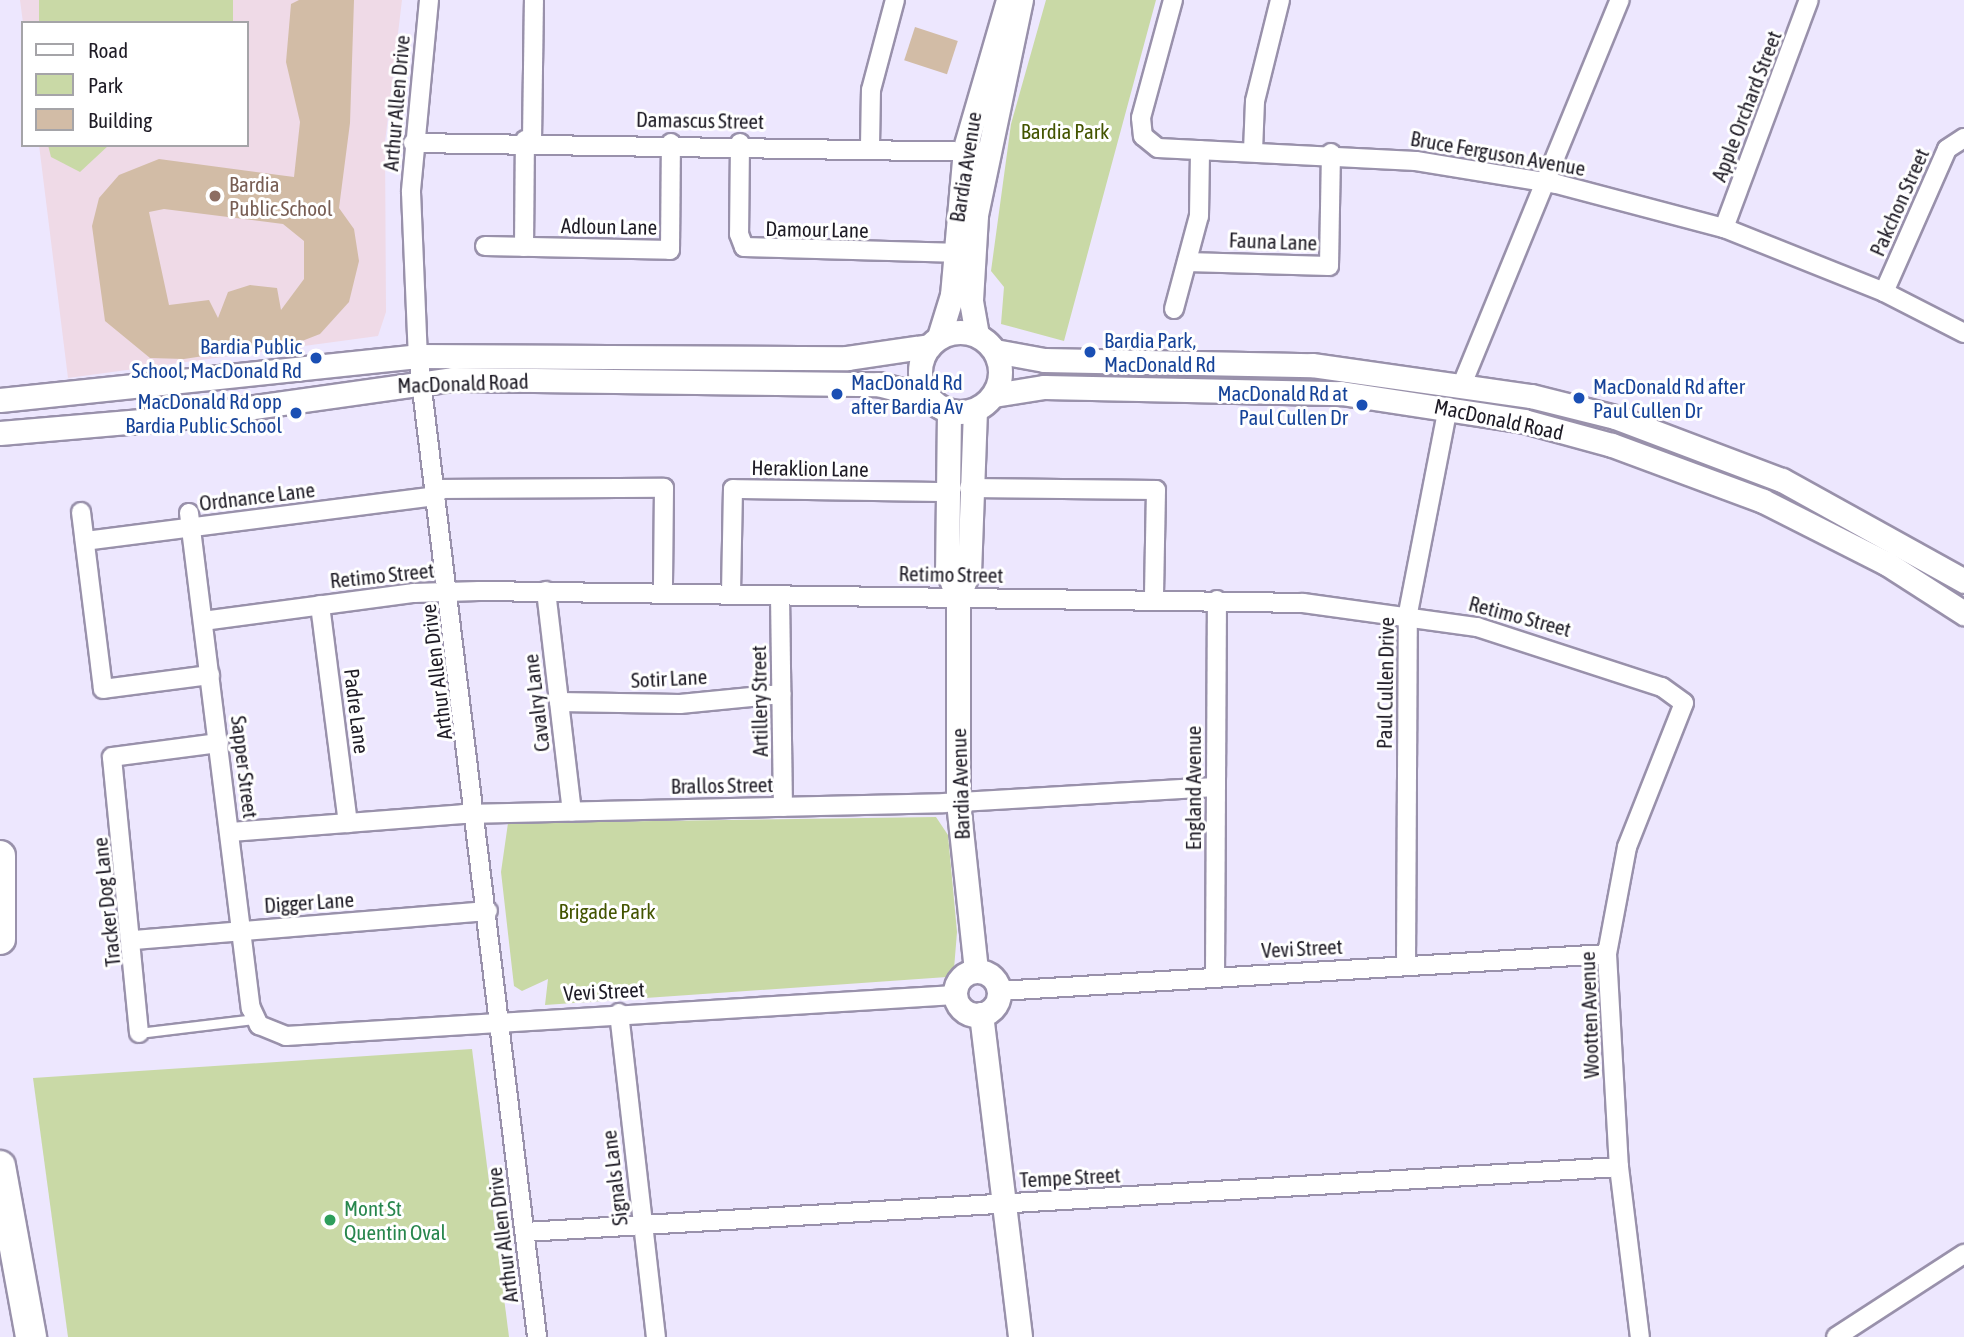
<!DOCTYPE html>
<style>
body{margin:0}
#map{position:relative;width:1964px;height:1337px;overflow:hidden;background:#ede7fe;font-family:"Asap Condensed",sans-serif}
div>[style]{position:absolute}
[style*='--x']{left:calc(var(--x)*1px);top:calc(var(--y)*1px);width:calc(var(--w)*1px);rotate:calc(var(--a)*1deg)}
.education>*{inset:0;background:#efdae7}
.green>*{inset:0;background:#c9d9a6;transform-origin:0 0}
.building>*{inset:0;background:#d2bca6;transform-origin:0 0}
.roads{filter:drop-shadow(2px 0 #9991ab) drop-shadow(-2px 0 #9991ab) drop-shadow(0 2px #9991ab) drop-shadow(0 -2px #9991ab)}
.service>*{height:9px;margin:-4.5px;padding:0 4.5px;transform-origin:4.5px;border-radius:4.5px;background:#fff}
.minor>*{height:18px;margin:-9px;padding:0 9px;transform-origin:9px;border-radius:9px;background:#fff}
.tertiary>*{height:23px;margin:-11.5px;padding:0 11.5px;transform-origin:11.5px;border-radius:11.5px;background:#fff}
.tertiary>.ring{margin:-11.5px;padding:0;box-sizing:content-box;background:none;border:23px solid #fff;border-radius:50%}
.primary>*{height:30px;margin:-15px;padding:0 15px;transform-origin:15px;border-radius:15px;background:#fff}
.dots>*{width:19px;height:19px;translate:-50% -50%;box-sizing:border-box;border:4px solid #fff;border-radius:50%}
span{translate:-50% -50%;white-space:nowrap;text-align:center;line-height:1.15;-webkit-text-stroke:6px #fff;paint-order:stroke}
.street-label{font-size:21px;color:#1e1b25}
.park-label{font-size:21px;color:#435400}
.education-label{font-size:21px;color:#785e54}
.left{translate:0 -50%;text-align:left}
.transit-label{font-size:21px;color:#164399}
.right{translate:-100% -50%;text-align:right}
.leisure-label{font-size:21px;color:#27864d}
.legend{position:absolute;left:21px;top:21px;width:228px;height:126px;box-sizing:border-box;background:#fff;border:2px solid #a5a4a8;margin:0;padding:9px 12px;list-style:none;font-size:21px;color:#1e1b25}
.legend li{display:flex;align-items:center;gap:14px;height:35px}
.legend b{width:35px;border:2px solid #a5a4a8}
</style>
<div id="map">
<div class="education">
<div style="clip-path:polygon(20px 0,402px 0,385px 142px,386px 312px,378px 336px,68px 378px,39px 145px,247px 145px,247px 23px,23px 23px)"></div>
</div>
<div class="green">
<div style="left:39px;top:0;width:194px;height:23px"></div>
<div style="clip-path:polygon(1046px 0,1156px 0,1064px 341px,1001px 324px,1004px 287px,991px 271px,1011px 124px)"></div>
<div style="clip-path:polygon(48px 145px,109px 145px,80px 172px,51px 157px)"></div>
<div style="clip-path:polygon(936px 817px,948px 835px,957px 932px,954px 969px,947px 977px,545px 1005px,548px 979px,522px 991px,514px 986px,501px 872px,508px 823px)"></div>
<div style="clip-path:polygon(472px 1049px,509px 1337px,68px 1337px,33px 1078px)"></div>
</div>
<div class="building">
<div style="clip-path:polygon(evenodd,299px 0,354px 0,350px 123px,339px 208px,354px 229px,359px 261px,349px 302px,320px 334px,302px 341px,184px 359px,150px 358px,105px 321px,92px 226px,99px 198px,119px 175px,159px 159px,294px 177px,300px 122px,286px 62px,291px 4px,299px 0,164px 209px,283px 224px,304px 241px,304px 279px,281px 310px,277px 288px,250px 285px,228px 292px,218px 318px,209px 300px,169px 305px,149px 212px,164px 209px)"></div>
<div style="left:915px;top:27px;width:45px;height:35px;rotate:18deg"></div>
</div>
<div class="roads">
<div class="service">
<div style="--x:139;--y:1033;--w:117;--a:-6.9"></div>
</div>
<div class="minor">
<div style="--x:429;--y:0;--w:193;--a:95.4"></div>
<div style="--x:411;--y:192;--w:164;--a:87.6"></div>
<div style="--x:418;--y:356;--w:988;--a:83.08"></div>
<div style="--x:1173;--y:0;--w:122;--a:105.2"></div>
<div style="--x:1141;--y:118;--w:18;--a:84"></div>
<div style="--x:1143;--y:136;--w:19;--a:39"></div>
<div style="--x:1158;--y:148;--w:258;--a:2.9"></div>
<div style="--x:1416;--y:161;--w:143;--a:9.3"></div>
<div style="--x:1557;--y:184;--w:173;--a:14.8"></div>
<div style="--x:1724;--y:228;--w:172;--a:21.8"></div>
<div style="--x:1884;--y:292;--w:90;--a:27.1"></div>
<div style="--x:532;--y:140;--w:140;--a:-89.2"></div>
<div style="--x:413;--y:143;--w:573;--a:0.9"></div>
<div style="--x:740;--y:143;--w:91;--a:90.6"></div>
<div style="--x:739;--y:234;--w:14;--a:69"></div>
<div style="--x:744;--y:247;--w:209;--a:1.6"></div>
<div style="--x:870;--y:146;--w:56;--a:-89"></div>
<div style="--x:871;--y:90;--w:93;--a:-75.1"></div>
<div style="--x:1253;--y:151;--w:50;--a:-87.7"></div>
<div style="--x:1255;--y:101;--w:104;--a:-76.1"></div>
<div style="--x:1724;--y:228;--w:243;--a:-69.6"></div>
<div style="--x:485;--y:246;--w:185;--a:1.2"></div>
<div style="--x:670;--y:250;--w:107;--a:-89.5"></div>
<div style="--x:524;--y:247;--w:107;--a:-89.5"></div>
<div style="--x:1187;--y:262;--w:142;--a:1.6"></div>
<div style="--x:1329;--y:266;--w:113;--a:-89"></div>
<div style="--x:1884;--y:292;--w:156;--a:-66.2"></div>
<div style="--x:1947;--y:149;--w:20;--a:-33"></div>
<div style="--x:1174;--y:309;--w:96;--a:-75"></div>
<div style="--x:1199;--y:216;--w:66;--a:-89.1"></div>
<div style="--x:1463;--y:382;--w:413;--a:-67.7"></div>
<div style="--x:969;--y:488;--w:187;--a:0.6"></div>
<div style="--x:1156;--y:490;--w:109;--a:91.1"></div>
<div style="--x:435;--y:489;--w:229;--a:-0.3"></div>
<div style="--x:664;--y:488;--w:104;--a:90.6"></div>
<div style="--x:81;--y:512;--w:178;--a:82.9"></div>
<div style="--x:103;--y:689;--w:108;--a:-7.5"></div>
<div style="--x:189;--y:513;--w:499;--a:82.9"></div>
<div style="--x:251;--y:1008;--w:19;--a:65"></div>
<div style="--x:259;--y:1025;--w:29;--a:22"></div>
<div style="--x:286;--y:1036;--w:670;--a:-3.51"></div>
<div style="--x:85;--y:541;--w:354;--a:-7.3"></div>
<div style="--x:546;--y:591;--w:222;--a:83.3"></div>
<div style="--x:731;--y:593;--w:104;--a:-88.9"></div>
<div style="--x:733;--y:489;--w:215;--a:0.8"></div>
<div style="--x:780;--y:595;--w:212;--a:89.2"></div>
<div style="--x:320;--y:605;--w:220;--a:82.7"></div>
<div style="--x:203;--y:621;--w:213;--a:-7.6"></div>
<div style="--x:414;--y:593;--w:65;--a:-1.8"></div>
<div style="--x:479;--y:591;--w:824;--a:0.83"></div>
<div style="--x:1303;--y:603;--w:176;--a:7.9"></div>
<div style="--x:1477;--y:627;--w:194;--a:18"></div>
<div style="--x:1662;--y:687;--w:27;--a:36"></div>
<div style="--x:1684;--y:703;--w:155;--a:111.6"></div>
<div style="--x:1627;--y:847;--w:109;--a:100.6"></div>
<div style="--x:1607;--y:954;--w:213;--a:86.8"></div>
<div style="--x:1619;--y:1167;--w:171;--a:83"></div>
<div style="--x:559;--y:702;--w:121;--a:0.9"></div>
<div style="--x:680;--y:704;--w:102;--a:-5.6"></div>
<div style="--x:230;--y:832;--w:234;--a:-4.4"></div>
<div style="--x:463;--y:814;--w:481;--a:-1.3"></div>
<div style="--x:944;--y:803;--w:271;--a:-3.4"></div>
<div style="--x:134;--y:940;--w:355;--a:-4.7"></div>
<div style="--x:1406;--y:965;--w:352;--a:-89.7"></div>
<div style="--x:1408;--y:613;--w:210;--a:-79"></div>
<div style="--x:1215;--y:976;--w:376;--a:-89.7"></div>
<div style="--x:999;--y:991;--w:609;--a:-3.48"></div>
<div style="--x:619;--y:1013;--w:326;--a:83.5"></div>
<div style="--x:139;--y:1033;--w:277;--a:-95.6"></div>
<div style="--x:112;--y:757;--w:108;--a:-7.5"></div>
<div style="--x:525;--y:1232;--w:1096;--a:-3.4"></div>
<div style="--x:1836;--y:1337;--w:153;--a:-33"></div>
</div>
<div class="tertiary">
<div class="ring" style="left:920px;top:332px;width:57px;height:57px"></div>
<div style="--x:977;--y:335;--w:36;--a:-100"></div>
<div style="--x:971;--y:300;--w:85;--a:-86.6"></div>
<div style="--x:976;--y:215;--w:220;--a:-78.2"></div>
<div style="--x:939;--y:337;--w:44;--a:-72.8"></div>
<div style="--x:952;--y:295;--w:148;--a:-84.9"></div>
<div style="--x:965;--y:148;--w:154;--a:-73.8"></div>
<div style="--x:995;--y:351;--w:50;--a:10.4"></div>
<div style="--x:1044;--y:360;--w:268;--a:1.1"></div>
<div style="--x:1312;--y:365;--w:221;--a:8.1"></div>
<div style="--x:1531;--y:396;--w:87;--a:14"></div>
<div style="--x:1615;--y:417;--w:178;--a:20.7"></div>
<div style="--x:1782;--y:480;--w:208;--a:29"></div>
<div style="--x:994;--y:395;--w:51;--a:-9.1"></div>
<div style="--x:1044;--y:387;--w:297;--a:1.2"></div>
<div style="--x:1341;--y:393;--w:185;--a:8.7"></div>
<div style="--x:1524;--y:421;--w:91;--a:15.3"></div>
<div style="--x:1612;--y:445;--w:161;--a:20.3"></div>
<div style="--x:1763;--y:501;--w:138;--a:26.8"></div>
<div style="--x:1886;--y:563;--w:93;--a:32.7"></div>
<div style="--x:0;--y:400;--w:420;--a:-6"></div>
<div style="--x:418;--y:356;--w:429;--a:0.3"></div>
<div style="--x:847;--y:358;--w:83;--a:-8.3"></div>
<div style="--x:975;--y:410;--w:160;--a:92.1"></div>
<div style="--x:969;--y:570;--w:29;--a:112"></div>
<div style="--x:958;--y:597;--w:205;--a:90"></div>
<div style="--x:958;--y:802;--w:170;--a:83.9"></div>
<div style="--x:949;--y:412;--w:157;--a:90.7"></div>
<div style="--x:947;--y:569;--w:30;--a:69"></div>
<div style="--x:0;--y:433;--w:177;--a:-4.9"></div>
<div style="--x:176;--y:418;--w:280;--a:-8"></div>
<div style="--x:453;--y:379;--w:425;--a:0.7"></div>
<div style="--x:878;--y:384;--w:52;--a:14.6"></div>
<div class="ring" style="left:955px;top:971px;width:21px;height:21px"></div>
<div style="--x:981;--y:1014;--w:325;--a:83.1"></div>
</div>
<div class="primary">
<div style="--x:0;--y:856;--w:83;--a:90"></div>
<div style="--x:0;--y:1166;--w:174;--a:79.7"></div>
</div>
</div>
<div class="dots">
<div style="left:215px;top:196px;background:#8d6e63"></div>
<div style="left:1090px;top:352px;background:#1a4fb4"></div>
<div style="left:316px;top:358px;background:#1a4fb4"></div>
<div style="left:837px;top:394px;background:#1a4fb4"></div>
<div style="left:1579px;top:398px;background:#1a4fb4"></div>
<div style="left:1362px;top:405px;background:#1a4fb4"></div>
<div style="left:296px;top:413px;background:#1a4fb4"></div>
<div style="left:330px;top:1220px;background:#2e9e5b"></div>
</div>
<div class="street-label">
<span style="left:396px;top:103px;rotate:-85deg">Arthur Allen Drive</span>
<span style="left:1746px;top:106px;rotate:-69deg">Apple Orchard Street</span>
<span style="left:700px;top:120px;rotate:1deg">Damascus Street</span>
<span style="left:1498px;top:153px;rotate:10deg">Bruce Ferguson Avenue</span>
<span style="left:965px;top:167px;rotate:-81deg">Bardia Avenue</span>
<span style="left:1899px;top:202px;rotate:-66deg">Pakchon Street</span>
<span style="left:609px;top:226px;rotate:1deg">Adloun Lane</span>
<span style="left:817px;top:229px;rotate:1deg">Damour Lane</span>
<span style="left:1273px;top:241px;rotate:2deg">Fauna Lane</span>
<span style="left:463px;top:383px;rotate:-2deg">MacDonald Road</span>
<span style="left:1499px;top:419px;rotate:12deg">MacDonald Road</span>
<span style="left:810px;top:468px;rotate:1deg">Heraklion Lane</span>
<span style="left:257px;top:496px;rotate:-7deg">Ordnance Lane</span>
<span style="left:951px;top:574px;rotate:1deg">Retimo Street</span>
<span style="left:382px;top:575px;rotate:-6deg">Retimo Street</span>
<span style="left:1520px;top:616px;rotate:15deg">Retimo Street</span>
<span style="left:436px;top:672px;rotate:-97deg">Arthur Allen Drive</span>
<span style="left:669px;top:678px;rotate:-3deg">Sotir Lane</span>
<span style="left:1385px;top:683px;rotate:-89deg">Paul Cullen Drive</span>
<span style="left:759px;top:701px;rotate:-91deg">Artillery Street</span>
<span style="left:536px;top:703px;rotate:-97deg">Cavalry Lane</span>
<span style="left:357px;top:711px;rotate:83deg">Padre Lane</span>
<span style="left:245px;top:767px;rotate:83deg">Sapper Street</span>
<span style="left:960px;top:784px;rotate:-92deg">Bardia Avenue</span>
<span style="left:722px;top:785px;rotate:-1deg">Brallos Street</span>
<span style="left:1193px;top:788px;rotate:-90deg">England Avenue</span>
<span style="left:106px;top:902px;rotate:-96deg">Tracker Dog Lane</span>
<span style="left:309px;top:902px;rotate:-4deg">Digger Lane</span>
<span style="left:1302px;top:948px;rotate:-3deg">Vevi Street</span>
<span style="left:604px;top:991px;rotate:-3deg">Vevi Street</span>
<span style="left:1589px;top:1015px;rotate:-92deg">Wootten Avenue</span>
<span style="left:1070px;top:1177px;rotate:-3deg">Tempe Street</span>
<span style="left:614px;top:1178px;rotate:-97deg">Signals Lane</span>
<span style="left:502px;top:1235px;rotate:-97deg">Arthur Allen Drive</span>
</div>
<div class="park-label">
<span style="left:1065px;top:131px">Bardia Park</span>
<span style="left:607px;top:911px">Brigade Park</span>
</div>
<div class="education-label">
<span class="left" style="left:229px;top:196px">Bardia<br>Public School</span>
</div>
<div class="transit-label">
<span class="left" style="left:1104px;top:352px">Bardia Park,<br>MacDonald Rd</span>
<span class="right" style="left:302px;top:358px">Bardia Public<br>School, MacDonald Rd</span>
<span class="left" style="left:851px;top:394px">MacDonald Rd<br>after Bardia Av</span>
<span class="left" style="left:1593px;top:398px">MacDonald Rd after<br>Paul Cullen Dr</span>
<span class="right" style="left:1348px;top:405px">MacDonald Rd at<br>Paul Cullen Dr</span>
<span class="right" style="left:282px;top:413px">MacDonald Rd opp<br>Bardia Public School</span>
</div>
<div class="leisure-label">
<span class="left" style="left:344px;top:1220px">Mont St<br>Quentin Oval</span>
</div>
<ul class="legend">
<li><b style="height:9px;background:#fff"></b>Road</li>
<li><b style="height:19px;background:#c9d9a6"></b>Park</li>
<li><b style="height:19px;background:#d2bca6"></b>Building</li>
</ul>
</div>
